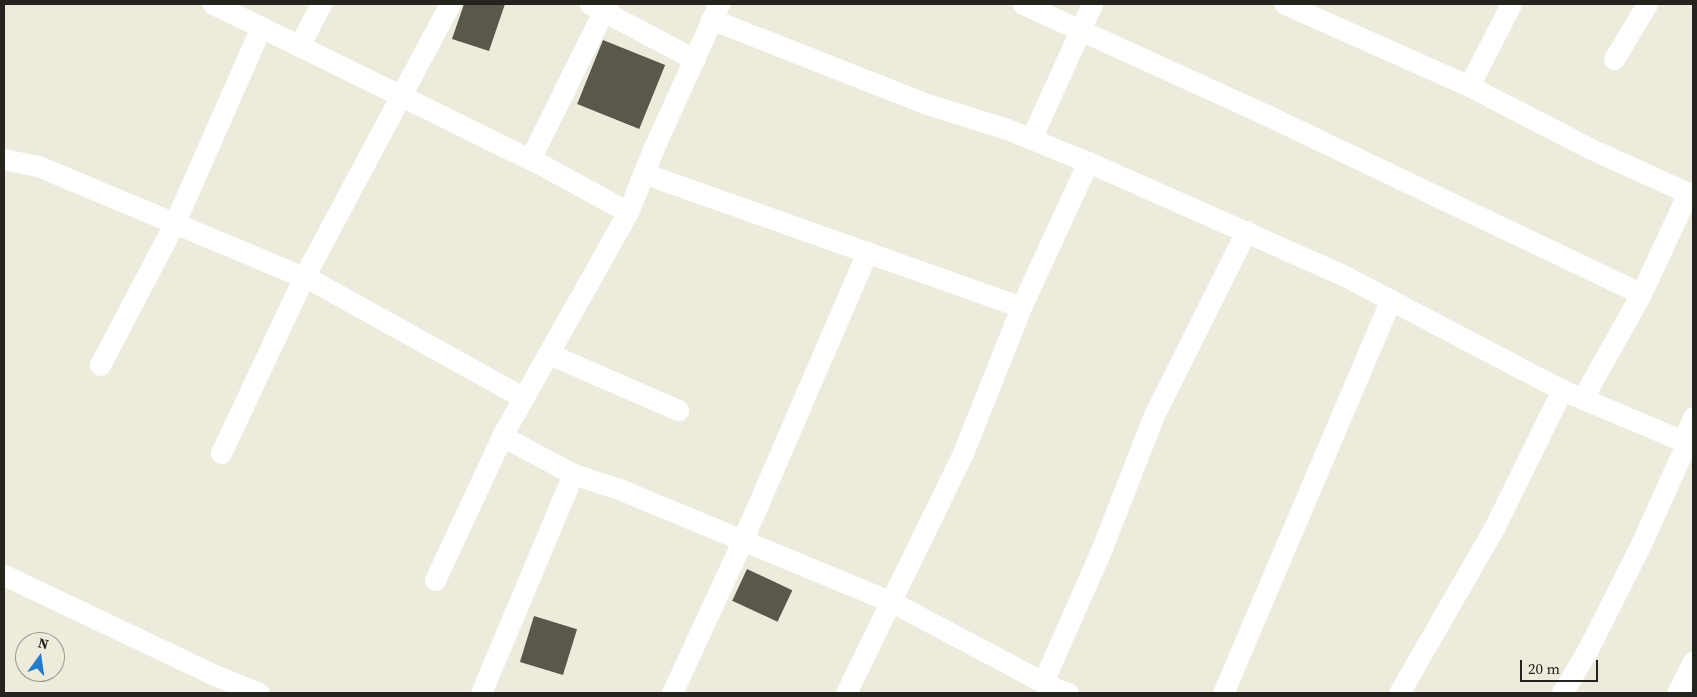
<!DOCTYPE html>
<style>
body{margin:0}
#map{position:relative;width:1697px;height:697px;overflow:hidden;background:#edebdb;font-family:"Source Serif 4",serif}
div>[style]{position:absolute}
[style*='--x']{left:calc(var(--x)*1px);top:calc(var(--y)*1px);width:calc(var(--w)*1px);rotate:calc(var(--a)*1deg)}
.building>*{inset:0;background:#5a584a;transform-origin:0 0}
.minor>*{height:21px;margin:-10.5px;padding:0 10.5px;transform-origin:10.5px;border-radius:10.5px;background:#fff}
span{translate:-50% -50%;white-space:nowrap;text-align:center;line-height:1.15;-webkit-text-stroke:5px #edebdb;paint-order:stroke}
.frame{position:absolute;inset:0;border:5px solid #24231e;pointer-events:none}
.north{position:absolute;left:15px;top:632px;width:50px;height:50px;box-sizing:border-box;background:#edebdb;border:1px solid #9d9b8f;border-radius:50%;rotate:14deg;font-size:14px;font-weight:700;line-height:20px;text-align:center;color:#24231e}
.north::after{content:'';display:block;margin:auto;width:18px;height:22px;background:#217dca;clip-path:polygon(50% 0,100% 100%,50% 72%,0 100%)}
.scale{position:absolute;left:1520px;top:660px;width:78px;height:22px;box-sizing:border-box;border:2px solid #24231e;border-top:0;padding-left:6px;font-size:15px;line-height:18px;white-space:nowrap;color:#24231e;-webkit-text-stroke:4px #edebdb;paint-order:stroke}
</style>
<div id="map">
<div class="building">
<div style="clip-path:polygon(464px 4px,505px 4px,489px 51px,452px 39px)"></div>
<div style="left:603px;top:40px;width:67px;height:69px;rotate:22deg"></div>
<div style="left:747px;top:569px;width:50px;height:35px;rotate:25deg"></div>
<div style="left:534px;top:616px;width:45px;height:48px;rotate:17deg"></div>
</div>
<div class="minor">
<div style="--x:213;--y:4;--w:53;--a:25.6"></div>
<div style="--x:590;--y:4;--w:118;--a:27.9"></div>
<div style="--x:719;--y:4;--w:157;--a:114.4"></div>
<div style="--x:654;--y:147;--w:70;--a:111.8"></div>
<div style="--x:628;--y:212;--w:257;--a:119.4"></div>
<div style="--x:502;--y:436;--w:81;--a:28.2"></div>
<div style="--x:573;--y:474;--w:48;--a:18.1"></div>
<div style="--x:619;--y:489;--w:295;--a:22.5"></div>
<div style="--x:892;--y:602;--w:183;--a:28"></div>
<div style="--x:1054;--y:688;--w:15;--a:20"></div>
<div style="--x:1023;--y:4;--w:279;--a:24.5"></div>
<div style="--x:1277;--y:120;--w:403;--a:25.5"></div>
<div style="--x:1285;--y:4;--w:201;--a:24"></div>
<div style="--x:1469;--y:86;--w:135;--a:27.3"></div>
<div style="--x:1589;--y:148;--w:109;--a:24.4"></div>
<div style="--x:1688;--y:193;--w:111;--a:115"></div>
<div style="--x:1641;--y:294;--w:120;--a:119.3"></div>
<div style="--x:711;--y:19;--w:229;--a:21.5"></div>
<div style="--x:924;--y:103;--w:87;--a:17.4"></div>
<div style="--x:1007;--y:129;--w:87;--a:22.2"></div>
<div style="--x:1088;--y:162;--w:279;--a:23.9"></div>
<div style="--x:1343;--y:275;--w:247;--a:27.7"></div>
<div style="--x:1562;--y:390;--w:142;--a:22.8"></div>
<div style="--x:299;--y:46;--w:47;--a:-62.4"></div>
<div style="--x:1614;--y:59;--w:64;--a:-59"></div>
<div style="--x:1469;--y:86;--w:92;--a:-62.9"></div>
<div style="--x:1031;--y:139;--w:148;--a:-65.7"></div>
<div style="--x:4;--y:159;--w:35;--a:12"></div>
<div style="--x:38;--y:166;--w:298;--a:22.7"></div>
<div style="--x:313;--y:281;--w:239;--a:29"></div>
<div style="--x:530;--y:159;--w:173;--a:-63.6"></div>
<div style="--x:643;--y:173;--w:401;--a:19.5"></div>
<div style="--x:549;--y:354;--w:141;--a:23.5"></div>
<div style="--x:100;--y:365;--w:161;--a:-62.3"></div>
<div style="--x:175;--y:222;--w:213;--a:-66.2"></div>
<div style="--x:261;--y:27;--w:313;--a:26.2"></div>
<div style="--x:542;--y:165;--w:98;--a:28.7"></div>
<div style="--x:1683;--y:441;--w:26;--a:-67"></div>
<div style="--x:221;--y:453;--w:195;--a:-64.8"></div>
<div style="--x:304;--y:277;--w:310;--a:-61.9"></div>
<div style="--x:4;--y:575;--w:236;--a:25.4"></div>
<div style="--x:217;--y:676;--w:45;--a:22"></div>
<div style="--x:435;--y:580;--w:159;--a:-65"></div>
<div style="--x:1043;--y:682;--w:141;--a:-66.2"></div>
<div style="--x:1100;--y:553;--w:148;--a:-68.6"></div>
<div style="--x:1154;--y:415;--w:206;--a:-63.4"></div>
<div style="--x:481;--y:693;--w:238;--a:-67.2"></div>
<div style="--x:672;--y:693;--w:170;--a:-65.2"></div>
<div style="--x:743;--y:539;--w:313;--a:-66.6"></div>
<div style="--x:846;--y:693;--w:267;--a:-64"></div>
<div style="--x:963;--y:453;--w:157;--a:-68.3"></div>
<div style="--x:1021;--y:307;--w:160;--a:-65.2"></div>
<div style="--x:1223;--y:693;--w:427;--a:-66.9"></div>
<div style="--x:1399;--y:693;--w:193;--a:-60.1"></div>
<div style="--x:1495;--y:526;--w:152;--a:-63.8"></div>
<div style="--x:1562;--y:693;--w:49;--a:-59.2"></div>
<div style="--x:1587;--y:651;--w:120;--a:-63.2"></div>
<div style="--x:1641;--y:544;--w:112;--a:-65.7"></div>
<div style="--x:1677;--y:693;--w:35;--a:-63"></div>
</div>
<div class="frame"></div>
<div class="north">N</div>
<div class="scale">20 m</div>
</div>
